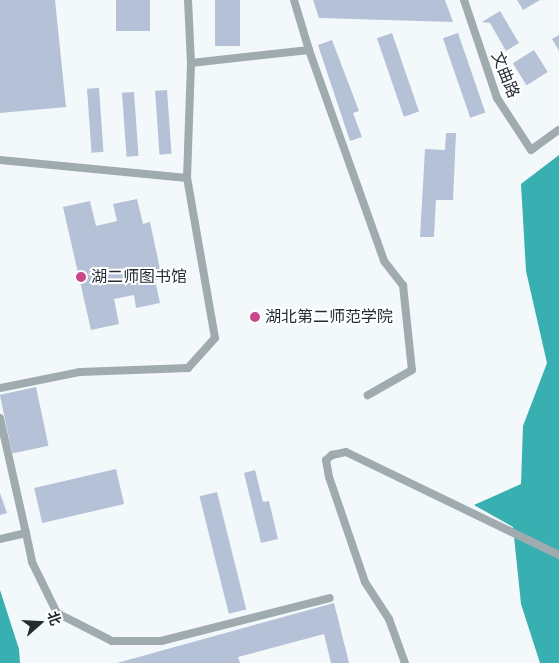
<!DOCTYPE html>
<meta charset="utf-8">
<style>
body{margin:0}
#map{position:relative;width:559px;height:663px;overflow:hidden;background:#f3f8fb;font-family:"DM Sans","Noto Sans SC",sans-serif}
div>[style]{position:absolute}
[style*='--x']{left:calc(var(--x)*1px);top:calc(var(--y)*1px);width:calc(var(--w)*1px);rotate:calc(var(--a)*1deg)}
.water>*{inset:0;background:#38afb0}
.building>*{inset:0;background:#b5c1d7;transform-origin:0 0}
.street>*{height:8px;margin:-4px;padding:0 4px;transform-origin:4px;border-radius:4px;background:#9fabaf}
.dots>*{width:14px;height:14px;translate:-50% -50%;box-sizing:border-box;border:2px solid #fff;border-radius:50%}
span{translate:-50% -50%;white-space:nowrap;text-align:center;line-height:1.15;-webkit-text-stroke:4px #fff;paint-order:stroke}
.street-label{font-size:16px;color:#232c32}
.poi-label{font-size:16px;color:#232c32}
.left{translate:0 -50%;text-align:left}
.north{position:absolute;left:15px;top:598px;width:50px;height:50px;-webkit-text-stroke:4px #fff;paint-order:stroke;rotate:71deg;font-size:14px;font-weight:700;line-height:20px;text-align:center;color:#232c32}
.north::after{content:'';display:block;margin:auto;width:18px;height:22px;background:#232c32;clip-path:polygon(50% 0,100% 100%,50% 72%,0 100%)}
</style>
<div id="map">
<div class="water">
<div style="clip-path:polygon(559px 155px,559px 663px,540px 663px,521px 604px,513px 527px,474px 505px,521px 484px,523px 426px,547px 363px,526px 271px,521px 184px)"></div>
<div style="clip-path:polygon(0 590px,19px 649px,20px 663px,0 663px)"></div>
</div>
<div class="building">
<div style="clip-path:polygon(0 0,55px 0,66px 107px,0 113px)"></div>
<div style="left:116px;top:0;width:34px;height:31px"></div>
<div style="left:215px;top:0;width:25px;height:46px"></div>
<div style="clip-path:polygon(313px 0,445px 0,453px 22px,319px 18px)"></div>
<div style="clip-path:polygon(517px 0,540px 0,523px 10px)"></div>
<div style="clip-path:polygon(500px 11px,519px 43px,506px 51px,490px 23px,482px 22px)"></div>
<div style="left:392px;top:33px;width:83px;height:16px;rotate:71deg"></div>
<div style="left:458px;top:33px;width:84px;height:16px;rotate:71deg"></div>
<div style="clip-path:polygon(559px 35px,559px 51px,552px 39px)"></div>
<div style="clip-path:polygon(332px 40px,359px 111px,353px 113px,362px 137px,350px 141px,318px 45px)"></div>
<div style="left:534px;top:50px;width:26px;height:25px;rotate:58deg"></div>
<div style="left:99px;top:88px;width:64px;height:12px;rotate:86deg"></div>
<div style="left:167px;top:90px;width:64px;height:12px;rotate:86deg"></div>
<div style="left:134px;top:92px;width:64px;height:12px;rotate:86deg"></div>
<div style="clip-path:polygon(446px 133px,456px 133px,453px 200px,436px 200px,434px 237px,420px 237px,425px 149px,445px 150px)"></div>
<div style="clip-path:polygon(137px 199px,143px 224px,150px 222px,162px 278px,155px 280px,160px 303px,136px 308px,134px 295px,114px 299px,119px 324px,91px 330px,63px 207px,90px 201px,96px 226px,117px 221px,113px 204px)"></div>
<div style="left:36px;top:387px;width:60px;height:37px;rotate:78deg"></div>
<div style="left:116px;top:469px;width:36px;height:84px;rotate:77deg"></div>
<div style="clip-path:polygon(255px 470px,263px 502px,269px 501px,278px 539px,261px 543px,244px 473px)"></div>
<div style="left:217px;top:492px;width:121px;height:18px;rotate:76deg"></div>
<div style="clip-path:polygon(0 493px,7px 513px,0 515px)"></div>
<div style="clip-path:polygon(334px 603px,349px 663px,331px 663px,324px 634px,238px 657px,240px 663px,117px 663px)"></div>
</div>
<div class="street">
<div style="--x:188;--y:0;--w:63;--a:87.3"></div>
<div style="--x:464;--y:0;--w:103;--a:71.4"></div>
<div style="--x:497;--y:98;--w:62;--a:56.8"></div>
<div style="--x:531;--y:150;--w:34;--a:-36"></div>
<div style="--x:309;--y:50;--w:224;--a:70.4"></div>
<div style="--x:384;--y:261;--w:31;--a:52"></div>
<div style="--x:403;--y:285;--w:85;--a:84"></div>
<div style="--x:412;--y:370;--w:51;--a:150.4"></div>
<div style="--x:0;--y:160;--w:188;--a:5.5"></div>
<div style="--x:187;--y:178;--w:115;--a:-88"></div>
<div style="--x:191;--y:63;--w:119;--a:-6.3"></div>
<div style="--x:309;--y:50;--w:52;--a:-106.7"></div>
<div style="--x:0;--y:388;--w:82;--a:-11.3"></div>
<div style="--x:80;--y:372;--w:108;--a:-2.1"></div>
<div style="--x:188;--y:368;--w:40;--a:-48"></div>
<div style="--x:215;--y:338;--w:162;--a:-99.9"></div>
<div style="--x:0;--y:418;--w:118;--a:77.3"></div>
<div style="--x:26;--y:533;--w:27;--a:167"></div>
<div style="--x:26;--y:533;--w:30;--a:78"></div>
<div style="--x:32;--y:562;--w:57;--a:63.9"></div>
<div style="--x:57;--y:613;--w:62;--a:27"></div>
<div style="--x:112;--y:641;--w:49;--a:0"></div>
<div style="--x:161;--y:641;--w:174;--a:-14.3"></div>
<div style="--x:405;--y:663;--w:47;--a:-110"></div>
<div style="--x:389;--y:619;--w:44;--a:-123"></div>
<div style="--x:365;--y:582;--w:111;--a:-108.9"></div>
<div style="--x:329;--y:477;--w:17;--a:-100"></div>
<div style="--x:326;--y:460;--w:8;--a:-40"></div>
<div style="--x:332;--y:455;--w:14;--a:-12"></div>
<div style="--x:346;--y:452;--w:237;--a:25.8"></div>
</div>
<div class="dots">
<div style="left:81px;top:277px;background:#cb478b"></div>
<div style="left:255px;top:317px;background:#cb478b"></div>
</div>
<div class="street-label">
<span style="left:505px;top:75px;rotate:68deg">文曲路</span>
</div>
<div class="poi-label">
<span class="left" style="left:91px;top:277px">湖二师图书馆</span>
<span class="left" style="left:265px;top:317px">湖北第二师范学院</span>
</div>
<div class="north">北</div>
</div>
